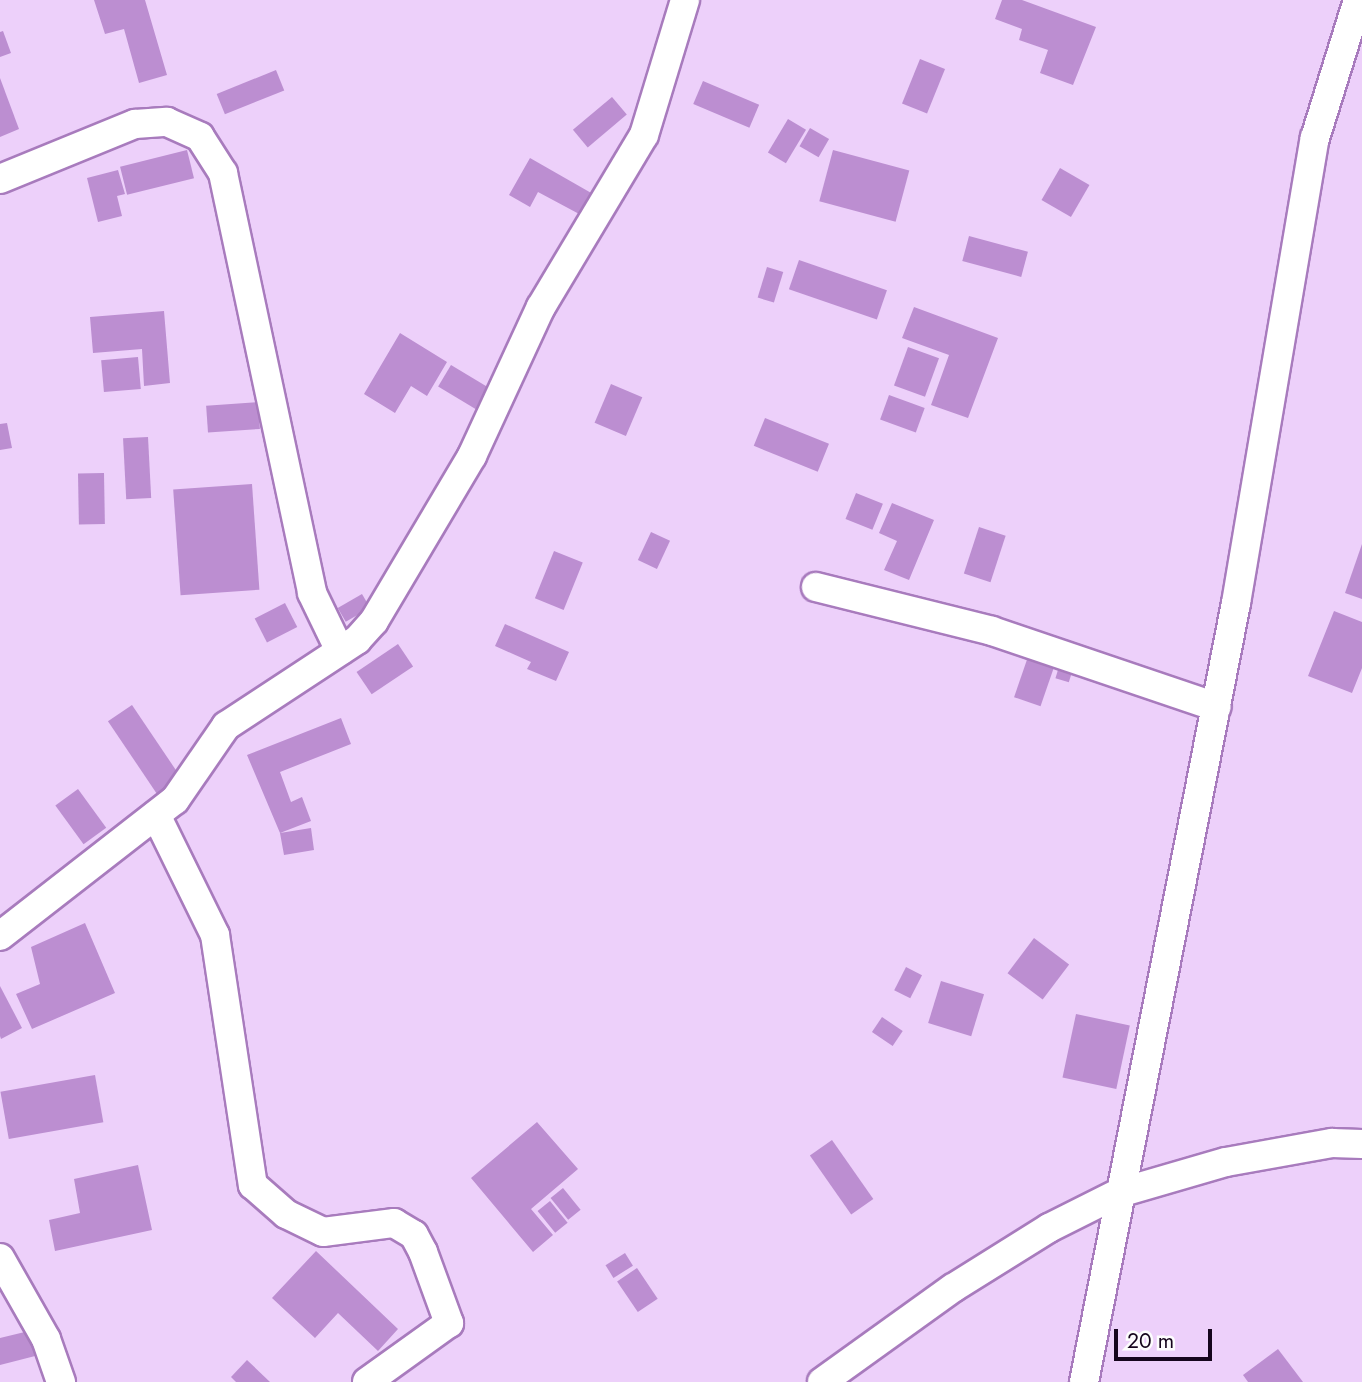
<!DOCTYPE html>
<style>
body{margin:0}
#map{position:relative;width:1362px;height:1382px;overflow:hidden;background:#edd0fa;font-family:Jost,sans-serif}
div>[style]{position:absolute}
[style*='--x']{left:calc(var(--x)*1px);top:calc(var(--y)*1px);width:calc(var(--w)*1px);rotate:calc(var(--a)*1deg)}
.building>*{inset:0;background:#bc8ed1;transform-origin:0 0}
.roads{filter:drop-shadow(2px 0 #a87bbd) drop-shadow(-2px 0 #a87bbd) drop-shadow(0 2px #a87bbd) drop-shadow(0 -2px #a87bbd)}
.minor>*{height:28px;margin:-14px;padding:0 14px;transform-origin:14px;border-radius:14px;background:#fff}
span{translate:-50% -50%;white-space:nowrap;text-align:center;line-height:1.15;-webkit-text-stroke:6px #fdfdfd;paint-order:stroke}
.scale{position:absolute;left:1114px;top:1329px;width:98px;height:32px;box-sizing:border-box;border:4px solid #16051d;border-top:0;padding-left:9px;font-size:21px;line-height:24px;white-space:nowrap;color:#16051d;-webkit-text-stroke:5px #fdfdfd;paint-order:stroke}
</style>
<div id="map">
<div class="building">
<div style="clip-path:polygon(94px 0,145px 0,167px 75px,139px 83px,124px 29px,105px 34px)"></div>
<div style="clip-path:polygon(1002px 0,1022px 0,1096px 27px,1073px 85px,1040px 73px,1048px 50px,1019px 40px,1022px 29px,995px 19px)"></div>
<div style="clip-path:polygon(3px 31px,11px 53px,0 57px,0 32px)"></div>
<div style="left:920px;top:59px;width:27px;height:48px;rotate:22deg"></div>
<div style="left:276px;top:70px;width:22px;height:64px;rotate:68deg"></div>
<div style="clip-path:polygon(0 78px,19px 129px,0 137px)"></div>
<div style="left:703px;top:81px;width:61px;height:25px;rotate:23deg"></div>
<div style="left:612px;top:97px;width:23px;height:51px;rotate:50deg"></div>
<div style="left:788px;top:119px;width:21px;height:39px;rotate:31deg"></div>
<div style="left:810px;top:128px;width:22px;height:21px;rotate:30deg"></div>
<div style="left:187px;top:150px;width:29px;height:69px;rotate:76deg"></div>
<div style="left:833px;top:150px;width:79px;height:53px;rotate:15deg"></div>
<div style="clip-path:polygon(530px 158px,593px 194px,581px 215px,538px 192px,530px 207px,509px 195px)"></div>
<div style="left:1060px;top:168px;width:34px;height:37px;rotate:30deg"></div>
<div style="clip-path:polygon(118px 170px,125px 194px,117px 196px,122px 216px,98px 222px,87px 178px)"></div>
<div style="left:969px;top:236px;width:61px;height:26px;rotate:15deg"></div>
<div style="left:799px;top:260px;width:93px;height:31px;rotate:19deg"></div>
<div style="left:767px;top:267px;width:17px;height:32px;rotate:17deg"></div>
<div style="clip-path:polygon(914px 307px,998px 338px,968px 418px,931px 405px,949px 355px,902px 338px)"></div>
<div style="clip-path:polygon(164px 311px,170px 383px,144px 386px,142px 349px,93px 353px,90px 317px)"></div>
<div style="clip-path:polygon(400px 333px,447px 362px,427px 396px,411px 386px,395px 413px,364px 394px)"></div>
<div style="left:908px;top:347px;width:33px;height:41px;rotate:20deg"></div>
<div style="left:138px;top:357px;width:32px;height:37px;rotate:85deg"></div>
<div style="left:451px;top:365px;width:48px;height:25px;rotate:31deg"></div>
<div style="left:611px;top:384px;width:34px;height:42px;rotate:23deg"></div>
<div style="left:889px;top:395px;width:38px;height:26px;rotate:20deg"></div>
<div style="left:258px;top:402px;width:27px;height:52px;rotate:86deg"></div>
<div style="left:765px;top:418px;width:69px;height:30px;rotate:22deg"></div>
<div style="clip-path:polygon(7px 423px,12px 448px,0 450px,0 424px)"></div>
<div style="left:148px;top:437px;width:61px;height:25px;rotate:87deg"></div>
<div style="left:104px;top:473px;width:51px;height:26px;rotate:89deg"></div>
<div style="left:252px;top:484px;width:106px;height:79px;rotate:86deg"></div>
<div style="left:856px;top:493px;width:29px;height:28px;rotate:22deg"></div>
<div style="clip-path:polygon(892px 503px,934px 520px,909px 580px,884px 570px,897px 541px,879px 533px)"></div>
<div style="left:979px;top:527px;width:28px;height:49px;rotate:18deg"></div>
<div style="left:651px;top:532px;width:21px;height:31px;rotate:25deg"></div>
<div style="clip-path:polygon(1362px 544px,1362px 599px,1345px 593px)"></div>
<div style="left:554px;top:551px;width:31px;height:51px;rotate:22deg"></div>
<div style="left:362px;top:594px;width:16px;height:28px;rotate:60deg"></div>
<div style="left:285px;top:603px;width:27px;height:34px;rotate:63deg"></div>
<div style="clip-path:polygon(1334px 611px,1362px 622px,1362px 668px,1352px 693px,1308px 676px)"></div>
<div style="clip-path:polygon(505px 624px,569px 652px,556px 681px,527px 669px,531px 662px,495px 646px)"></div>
<div style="left:398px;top:644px;width:27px;height:50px;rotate:56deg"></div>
<div style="left:1031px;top:648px;width:28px;height:52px;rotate:19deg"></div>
<div style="left:1061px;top:660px;width:14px;height:19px;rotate:17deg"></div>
<div style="left:132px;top:705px;width:88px;height:29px;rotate:56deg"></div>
<div style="clip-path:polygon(341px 718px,351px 744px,280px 772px,291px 802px,302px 797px,311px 821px,280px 833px,311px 828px,314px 850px,284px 855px,280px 833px,247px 755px)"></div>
<div style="left:78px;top:789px;width:48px;height:28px;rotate:54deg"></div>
<div style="clip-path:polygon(85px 923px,115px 993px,32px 1029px,16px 994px,40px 984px,31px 947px)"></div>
<div style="left:1034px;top:938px;width:44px;height:44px;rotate:37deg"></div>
<div style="left:906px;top:967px;width:18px;height:26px;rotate:27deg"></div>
<div style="left:941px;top:981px;width:45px;height:44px;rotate:17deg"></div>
<div style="clip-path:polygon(0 986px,22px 1028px,1px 1039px,0 1036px)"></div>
<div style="left:1076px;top:1014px;width:55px;height:65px;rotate:12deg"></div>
<div style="left:882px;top:1017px;width:25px;height:18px;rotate:34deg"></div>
<div style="left:95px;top:1075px;width:48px;height:96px;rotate:80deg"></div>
<div style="clip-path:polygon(537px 1122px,578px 1169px,531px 1209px,553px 1235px,533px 1252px,471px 1178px)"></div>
<div style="left:832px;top:1140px;width:72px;height:27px;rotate:55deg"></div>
<div style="clip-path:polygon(138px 1165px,152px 1230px,55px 1251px,49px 1220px,80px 1213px,74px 1179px)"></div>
<div style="left:563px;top:1188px;width:28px;height:16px;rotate:51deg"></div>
<div style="left:550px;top:1201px;width:28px;height:16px;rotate:51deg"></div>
<div style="clip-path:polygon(316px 1251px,398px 1329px,378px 1351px,338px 1313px,315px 1338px,272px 1298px)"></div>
<div style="left:625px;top:1253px;width:15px;height:23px;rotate:58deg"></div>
<div style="left:637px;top:1268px;width:37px;height:24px;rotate:56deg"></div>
<div style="clip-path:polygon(33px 1330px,39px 1355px,0 1365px,0 1338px)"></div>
<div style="clip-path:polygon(1278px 1349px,1303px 1382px,1248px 1382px,1243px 1375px)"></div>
<div style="clip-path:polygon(247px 1360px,270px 1382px,236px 1382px,231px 1377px)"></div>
</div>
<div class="roads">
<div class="minor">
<div style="--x:0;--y:179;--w:146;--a:-22.2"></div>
<div style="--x:135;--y:124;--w:32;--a:-4"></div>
<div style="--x:167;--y:122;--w:36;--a:24"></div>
<div style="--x:200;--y:137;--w:43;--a:57.4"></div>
<div style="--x:223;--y:173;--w:429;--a:78"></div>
<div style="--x:312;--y:593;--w:64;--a:64.2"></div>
<div style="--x:816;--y:587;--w:181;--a:14"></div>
<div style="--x:992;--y:631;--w:237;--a:18.7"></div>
<div style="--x:156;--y:815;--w:134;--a:63.8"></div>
<div style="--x:215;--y:935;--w:253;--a:81.4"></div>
<div style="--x:253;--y:1185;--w:44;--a:41.3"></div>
<div style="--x:286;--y:1214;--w:41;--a:25.9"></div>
<div style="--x:323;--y:1232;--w:72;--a:-7.2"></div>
<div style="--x:394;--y:1223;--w:23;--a:31"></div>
<div style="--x:414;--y:1235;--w:19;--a:62"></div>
<div style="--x:423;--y:1252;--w:76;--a:69.9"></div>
<div style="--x:449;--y:1323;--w:101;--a:144.3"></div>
<div style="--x:0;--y:936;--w:222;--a:-37.9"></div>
<div style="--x:175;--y:800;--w:90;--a:-55.4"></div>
<div style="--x:226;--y:726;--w:157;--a:-33.3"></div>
<div style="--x:357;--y:640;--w:25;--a:-48"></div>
<div style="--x:374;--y:621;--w:192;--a:-59.3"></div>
<div style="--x:472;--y:456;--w:164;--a:-65.2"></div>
<div style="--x:541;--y:307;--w:200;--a:-59.1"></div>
<div style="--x:644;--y:135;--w:141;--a:-73.1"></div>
<div style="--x:0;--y:1258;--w:93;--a:60.4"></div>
<div style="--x:46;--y:1339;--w:46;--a:70.8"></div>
<div style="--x:822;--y:1382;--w:161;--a:-35.7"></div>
<div style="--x:953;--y:1288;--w:113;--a:-32"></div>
<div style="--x:1049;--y:1228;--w:78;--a:-26.6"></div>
<div style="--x:1119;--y:1193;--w:111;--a:-16.2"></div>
<div style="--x:1226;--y:1162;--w:108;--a:-10.2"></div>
<div style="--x:1332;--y:1143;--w:30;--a:2"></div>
<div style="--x:1084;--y:1382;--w:794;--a:-78.96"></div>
<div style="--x:1236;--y:603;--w:472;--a:-80.4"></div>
<div style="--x:1315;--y:138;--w:145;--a:-72.7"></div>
</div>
</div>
<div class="scale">20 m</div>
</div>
